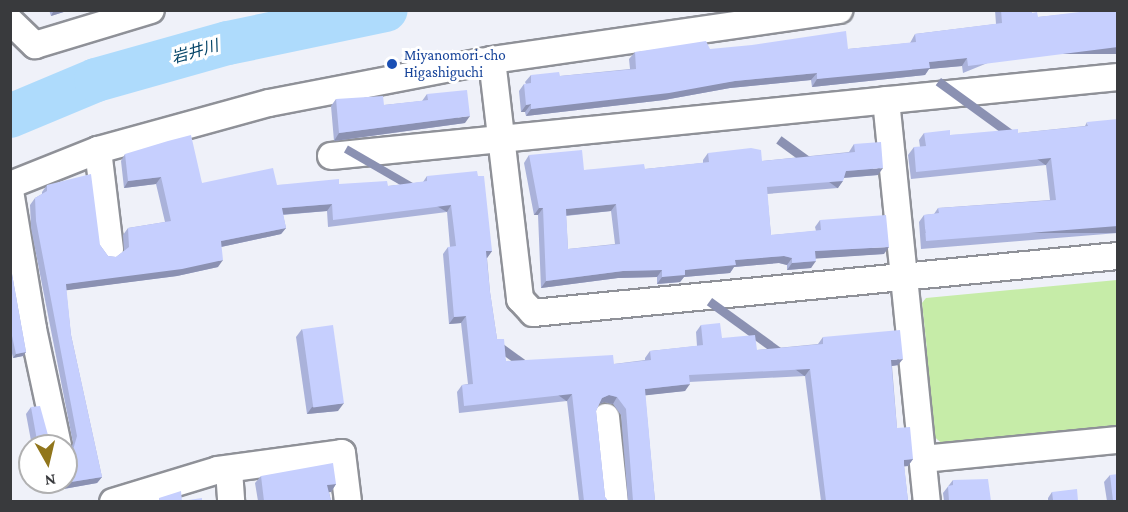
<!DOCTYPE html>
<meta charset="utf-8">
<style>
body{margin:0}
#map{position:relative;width:1128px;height:512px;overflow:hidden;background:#eff1f9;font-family:"Crimson Pro","Noto Sans JP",serif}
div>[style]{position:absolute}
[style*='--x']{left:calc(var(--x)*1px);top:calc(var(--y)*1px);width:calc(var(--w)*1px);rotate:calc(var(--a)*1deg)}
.green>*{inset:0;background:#c6eca8}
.river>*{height:44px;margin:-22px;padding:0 22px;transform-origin:22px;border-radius:22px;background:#aedbfc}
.roads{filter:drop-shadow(2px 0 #8f9198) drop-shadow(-2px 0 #8f9198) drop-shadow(0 2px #8f9198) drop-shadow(0 -2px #8f9198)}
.minor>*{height:26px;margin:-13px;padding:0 13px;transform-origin:13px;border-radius:13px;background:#fff}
.wall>*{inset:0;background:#aab2da}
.shaded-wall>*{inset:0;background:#8b91b2;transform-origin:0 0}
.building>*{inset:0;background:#c6cffe;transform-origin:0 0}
.dots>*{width:16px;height:16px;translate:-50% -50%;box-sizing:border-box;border:3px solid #fff;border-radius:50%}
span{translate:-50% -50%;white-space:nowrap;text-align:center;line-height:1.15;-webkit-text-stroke:6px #fff;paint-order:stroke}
.transit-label{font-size:15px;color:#164399}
.left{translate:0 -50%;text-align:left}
.water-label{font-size:16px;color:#054568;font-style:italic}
.frame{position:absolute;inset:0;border:12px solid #393a3d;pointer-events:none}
.north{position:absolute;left:18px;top:434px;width:60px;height:60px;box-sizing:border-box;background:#fff;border:2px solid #b0b0b1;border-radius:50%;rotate:172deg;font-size:16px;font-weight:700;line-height:24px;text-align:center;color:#393a3d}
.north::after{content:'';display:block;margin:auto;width:21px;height:27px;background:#91761c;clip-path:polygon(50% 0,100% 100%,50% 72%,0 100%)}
</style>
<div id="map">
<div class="green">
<div style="clip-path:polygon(1117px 280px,1117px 428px,945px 446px,931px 434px,923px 354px,927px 350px,922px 303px,926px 298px)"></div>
</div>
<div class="river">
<div style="--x:10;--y:116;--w:93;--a:-22.7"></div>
<div style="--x:96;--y:80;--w:137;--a:-15.7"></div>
<div style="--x:228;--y:43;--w:161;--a:-11.8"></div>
</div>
<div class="roads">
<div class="minor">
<div style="--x:10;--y:21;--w:35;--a:44"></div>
<div style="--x:35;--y:45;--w:121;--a:-16.8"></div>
<div style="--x:492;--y:60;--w:241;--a:83.3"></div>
<div style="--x:520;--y:299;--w:19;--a:47"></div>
<div style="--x:533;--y:313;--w:588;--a:-5.57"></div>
<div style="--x:886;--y:100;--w:404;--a:84.2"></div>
<div style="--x:98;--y:150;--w:100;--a:83.1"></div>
<div style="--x:331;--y:156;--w:791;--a:-5.73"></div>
<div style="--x:10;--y:185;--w:95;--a:-21.7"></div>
<div style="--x:98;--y:150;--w:177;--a:-15.4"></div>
<div style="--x:269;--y:103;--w:227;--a:-10.9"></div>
<div style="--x:492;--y:60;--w:351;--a:-8.2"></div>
<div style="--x:10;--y:191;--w:140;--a:80.5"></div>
<div style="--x:33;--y:329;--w:120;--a:77.9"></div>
<div style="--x:606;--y:417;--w:85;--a:84"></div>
<div style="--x:923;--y:459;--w:196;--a:-5.6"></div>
<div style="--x:229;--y:470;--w:32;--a:86"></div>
<div style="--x:113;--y:502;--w:110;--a:-16.9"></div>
<div style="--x:218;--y:470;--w:125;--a:-7.8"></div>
<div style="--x:342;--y:453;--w:49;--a:83"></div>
</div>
</div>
<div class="wall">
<div style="clip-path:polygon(49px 10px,70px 10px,51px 16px)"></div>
<div style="clip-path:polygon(995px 10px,1032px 10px,1032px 13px,1038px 17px,1090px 12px,1090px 10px,1118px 10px,963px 73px,962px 66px,929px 69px,925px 75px,812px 87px,811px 80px,730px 88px,664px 100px,526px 116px,525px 112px,521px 112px,519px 91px,524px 84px,526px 84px,525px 82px,531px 75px,560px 76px,630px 69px,629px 59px,635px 52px,710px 49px,848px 49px,910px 43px,915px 34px,996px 24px)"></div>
<div style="clip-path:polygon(427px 94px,465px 123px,334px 141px,331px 106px,336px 99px,384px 105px,422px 101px)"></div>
<div style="clip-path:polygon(1087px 122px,1118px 233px,921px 249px,919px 222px,924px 215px,934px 214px,938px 208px,1050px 200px,1046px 165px,911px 179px,908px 155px,914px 147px,920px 147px,919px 140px,924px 133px,950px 135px,1018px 133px,1085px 126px)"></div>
<div style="clip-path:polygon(evenodd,854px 144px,878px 175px,844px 178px,838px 188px,767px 194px,771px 235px,816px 231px,815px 227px,820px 220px,884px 254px,816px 258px,811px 268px,787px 270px,787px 265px,779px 263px,734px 267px,730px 273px,684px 277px,680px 282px,657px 284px,657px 277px,618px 278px,541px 288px,538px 215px,534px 215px,524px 163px,529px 155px,584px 170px,645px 169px,703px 163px,703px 160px,708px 153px,762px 161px,849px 152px,854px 144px,611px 211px,615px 244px,568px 249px,566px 216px,611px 211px)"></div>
<div style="clip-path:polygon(125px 154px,202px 183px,277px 185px,339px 184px,388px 186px,423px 182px,427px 176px,492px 251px,487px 258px,490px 292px,497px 339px,506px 361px,614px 364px,645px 360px,645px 358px,650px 351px,697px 346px,696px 332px,701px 325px,722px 338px,757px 350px,818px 344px,823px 337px,898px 365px,892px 366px,897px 428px,913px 459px,908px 466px,904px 466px,908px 501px,821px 501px,805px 376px,689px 382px,685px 391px,645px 395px,655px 501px,628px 501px,621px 415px,613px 404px,604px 402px,599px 404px,596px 411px,605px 497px,608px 501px,579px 501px,567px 401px,459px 413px,457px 392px,462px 385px,468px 384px,461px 323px,449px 324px,443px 254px,448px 247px,450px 247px,447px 212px,328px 227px,327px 211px,283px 215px,286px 228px,281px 234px,221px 247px,218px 267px,177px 276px,66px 290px,71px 335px,102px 477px,97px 483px,41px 493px,39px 482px,66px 482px,70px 452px,73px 443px,31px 228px,30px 205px,35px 198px,42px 194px,42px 192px,47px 185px,100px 245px,108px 256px,116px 257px,124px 251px,123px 235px,128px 228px,165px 222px,156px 184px,124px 188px,121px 161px)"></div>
<div style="clip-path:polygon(10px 263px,26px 352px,23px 356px,13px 358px,10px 344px)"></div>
<div style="clip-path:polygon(302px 329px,338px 411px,307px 414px,296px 337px)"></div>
<div style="clip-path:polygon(31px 407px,51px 446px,32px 446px,26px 414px)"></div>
<div style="clip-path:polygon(1110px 475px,1118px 501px,1107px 501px,1104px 482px)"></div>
<div style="clip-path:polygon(261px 476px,336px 484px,331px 492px,329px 492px,331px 501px,258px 501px,255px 483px)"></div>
<div style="clip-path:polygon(953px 480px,991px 501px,944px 501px,943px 493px)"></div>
<div style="clip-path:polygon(1052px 492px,1078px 501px,1048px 501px,1048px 498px)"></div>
</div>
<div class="shaded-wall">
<div style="clip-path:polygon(54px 10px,70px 10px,51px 16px)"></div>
<div style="left:1118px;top:47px;width:7px;height:151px;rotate:90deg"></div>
<div style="clip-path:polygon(967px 58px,962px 66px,929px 69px,925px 75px,812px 87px,817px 79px,929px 62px)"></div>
<div style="clip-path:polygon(817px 73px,811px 80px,730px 88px,664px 100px,526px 116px,531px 109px,735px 81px)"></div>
<div style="clip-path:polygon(531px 104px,525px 112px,521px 112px,526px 105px)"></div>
<div style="clip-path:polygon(470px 116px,465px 123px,334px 141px,339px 133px)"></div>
<div style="left:1051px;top:158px;width:9px;height:136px;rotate:126deg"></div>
<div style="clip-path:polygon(883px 168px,878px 175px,841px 178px,846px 171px)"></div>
<div style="clip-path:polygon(161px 177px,156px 184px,124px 188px,128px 181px)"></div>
<div style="left:843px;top:181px;width:9px;height:76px;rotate:126deg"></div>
<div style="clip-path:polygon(332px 204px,327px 211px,277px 215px,282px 208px)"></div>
<div style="clip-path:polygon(616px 204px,611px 211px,561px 216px,566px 209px)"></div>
<div style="left:451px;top:205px;width:8px;height:119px;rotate:120deg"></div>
<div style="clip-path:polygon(539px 208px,543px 208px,538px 215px,534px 215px)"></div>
<div style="left:1118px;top:226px;width:7px;height:193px;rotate:90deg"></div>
<div style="clip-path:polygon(286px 228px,281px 234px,216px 248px,221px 241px)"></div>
<div style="clip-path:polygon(889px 247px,884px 254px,810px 259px,815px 251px)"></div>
<div style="clip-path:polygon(486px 251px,492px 251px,487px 258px,481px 258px)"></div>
<div style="clip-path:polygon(784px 256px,792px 258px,787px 265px,779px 263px,734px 267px,730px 273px,684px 277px,680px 282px,657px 284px,662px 277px,685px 270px,735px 260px)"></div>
<div style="clip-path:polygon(223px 260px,218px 267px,177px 276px,61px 291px,66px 284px)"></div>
<div style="clip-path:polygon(816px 261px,811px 268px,787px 270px,792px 263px)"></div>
<div style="clip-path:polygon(662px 270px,657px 277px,618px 278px,541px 288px,546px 281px,623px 271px)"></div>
<div style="clip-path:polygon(466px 316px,461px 323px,449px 324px,454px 317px)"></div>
<div style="clip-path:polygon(26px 352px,23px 356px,13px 358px,16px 354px)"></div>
<div style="clip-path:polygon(903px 359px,898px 365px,886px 367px,891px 360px)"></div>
<div style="left:810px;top:369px;width:9px;height:121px;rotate:126deg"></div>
<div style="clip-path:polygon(690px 384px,685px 391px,640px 396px,645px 389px)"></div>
<div style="left:572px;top:394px;width:9px;height:109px;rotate:126deg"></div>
<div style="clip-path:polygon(609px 395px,617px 397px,613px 404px,604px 402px,597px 405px,602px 398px)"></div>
<div style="clip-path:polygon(344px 403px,338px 411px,307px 414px,312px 407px)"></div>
<div style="clip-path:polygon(913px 459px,908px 466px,900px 467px,904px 460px)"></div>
<div style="clip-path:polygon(102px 477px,97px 483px,41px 493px,46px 486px)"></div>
<div style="clip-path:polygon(336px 484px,331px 492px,322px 493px,327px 485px)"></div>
</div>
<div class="building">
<div style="clip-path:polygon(1001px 10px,1032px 10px,1032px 13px,1037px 12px,1038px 17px,1096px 10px,1118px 10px,1118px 47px,968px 66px,967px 58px,929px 62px,930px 68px,817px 79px,817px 73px,735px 81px,669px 93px,531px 109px,531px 104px,526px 105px,524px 84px,531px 83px,531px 75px,559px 72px,560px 76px,636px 69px,635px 52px,706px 41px,710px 49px,752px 45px,846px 31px,848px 49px,916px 42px,915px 34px,1002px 23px)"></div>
<div style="clip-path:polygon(467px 90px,470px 116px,339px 133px,336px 99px,383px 96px,384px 105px,428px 100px,427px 94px)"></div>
<div style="clip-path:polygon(1118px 119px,1118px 226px,926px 241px,924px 215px,939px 213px,938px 208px,1056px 200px,1051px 158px,916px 172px,914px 147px,926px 146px,924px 133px,950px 130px,950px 135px,1018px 129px,1018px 133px,1088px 126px,1087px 122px)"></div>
<div style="clip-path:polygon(191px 135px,202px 183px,273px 168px,277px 185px,339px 179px,339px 184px,387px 181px,388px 186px,427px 181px,427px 176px,477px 171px,478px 176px,484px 176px,492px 251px,486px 251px,490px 292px,497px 339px,504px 339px,506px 361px,613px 355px,614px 364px,651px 360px,650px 351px,703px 345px,701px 325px,720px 323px,722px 338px,755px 335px,757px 350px,823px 344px,823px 337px,900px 330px,903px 359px,891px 360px,897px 428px,910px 427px,913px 459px,904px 460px,904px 464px,908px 501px,826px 501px,810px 369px,689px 375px,690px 384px,645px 389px,655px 501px,633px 501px,626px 409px,617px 397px,609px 395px,602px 398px,596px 411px,605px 497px,608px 501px,584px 501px,572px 394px,464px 406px,462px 385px,473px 384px,466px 316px,454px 317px,448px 247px,456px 246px,451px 205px,333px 220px,332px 204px,282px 208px,286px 228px,221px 241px,223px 260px,182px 269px,66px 284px,71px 335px,102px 477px,46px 486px,45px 482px,66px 482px,66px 454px,73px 450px,77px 436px,36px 221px,35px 198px,47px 191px,47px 185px,91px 174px,100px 245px,108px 256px,116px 257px,129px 247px,128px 228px,171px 221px,161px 177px,128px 181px,125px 154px,168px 141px)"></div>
<div style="clip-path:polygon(evenodd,881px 142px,883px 168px,846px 171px,843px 181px,767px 187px,771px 235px,821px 230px,820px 220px,886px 215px,889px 247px,815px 251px,816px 261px,792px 263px,792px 258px,784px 256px,735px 260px,736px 265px,685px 270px,685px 275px,662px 277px,662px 270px,623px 271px,546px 281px,543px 208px,539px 208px,529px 155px,582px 150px,584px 170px,644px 164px,645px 169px,709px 162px,708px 153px,751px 148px,761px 150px,762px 161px,855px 152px,854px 144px,881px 142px,616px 204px,620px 244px,568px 249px,566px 209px,616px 204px)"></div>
<div style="clip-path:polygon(10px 263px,26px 352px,16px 354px,10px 327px)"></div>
<div style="left:333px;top:325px;width:79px;height:31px;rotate:82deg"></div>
<div style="clip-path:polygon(40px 406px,51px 446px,38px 446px,31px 407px)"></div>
<div style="clip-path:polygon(333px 463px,336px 484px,327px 485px,331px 501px,264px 501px,261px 476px)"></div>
<div style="clip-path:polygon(1118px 474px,1118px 501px,1113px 501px,1110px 475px)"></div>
<div style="clip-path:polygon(988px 479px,991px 501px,949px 501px,948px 486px,953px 485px,953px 480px)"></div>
<div style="clip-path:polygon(1077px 489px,1078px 501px,1042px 501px,1053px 500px,1052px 492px)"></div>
<div style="clip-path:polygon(181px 491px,182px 501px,202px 498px,202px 501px,159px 501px,159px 498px)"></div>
</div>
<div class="dots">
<div style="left:392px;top:64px;background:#1a4fb4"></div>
</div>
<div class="transit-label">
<span class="left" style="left:404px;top:64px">Miyanomori-cho<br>Higashiguchi</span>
</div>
<div class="water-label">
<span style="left:195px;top:52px;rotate:-16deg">岩井川</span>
</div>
<div class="frame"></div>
<div class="north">N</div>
</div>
